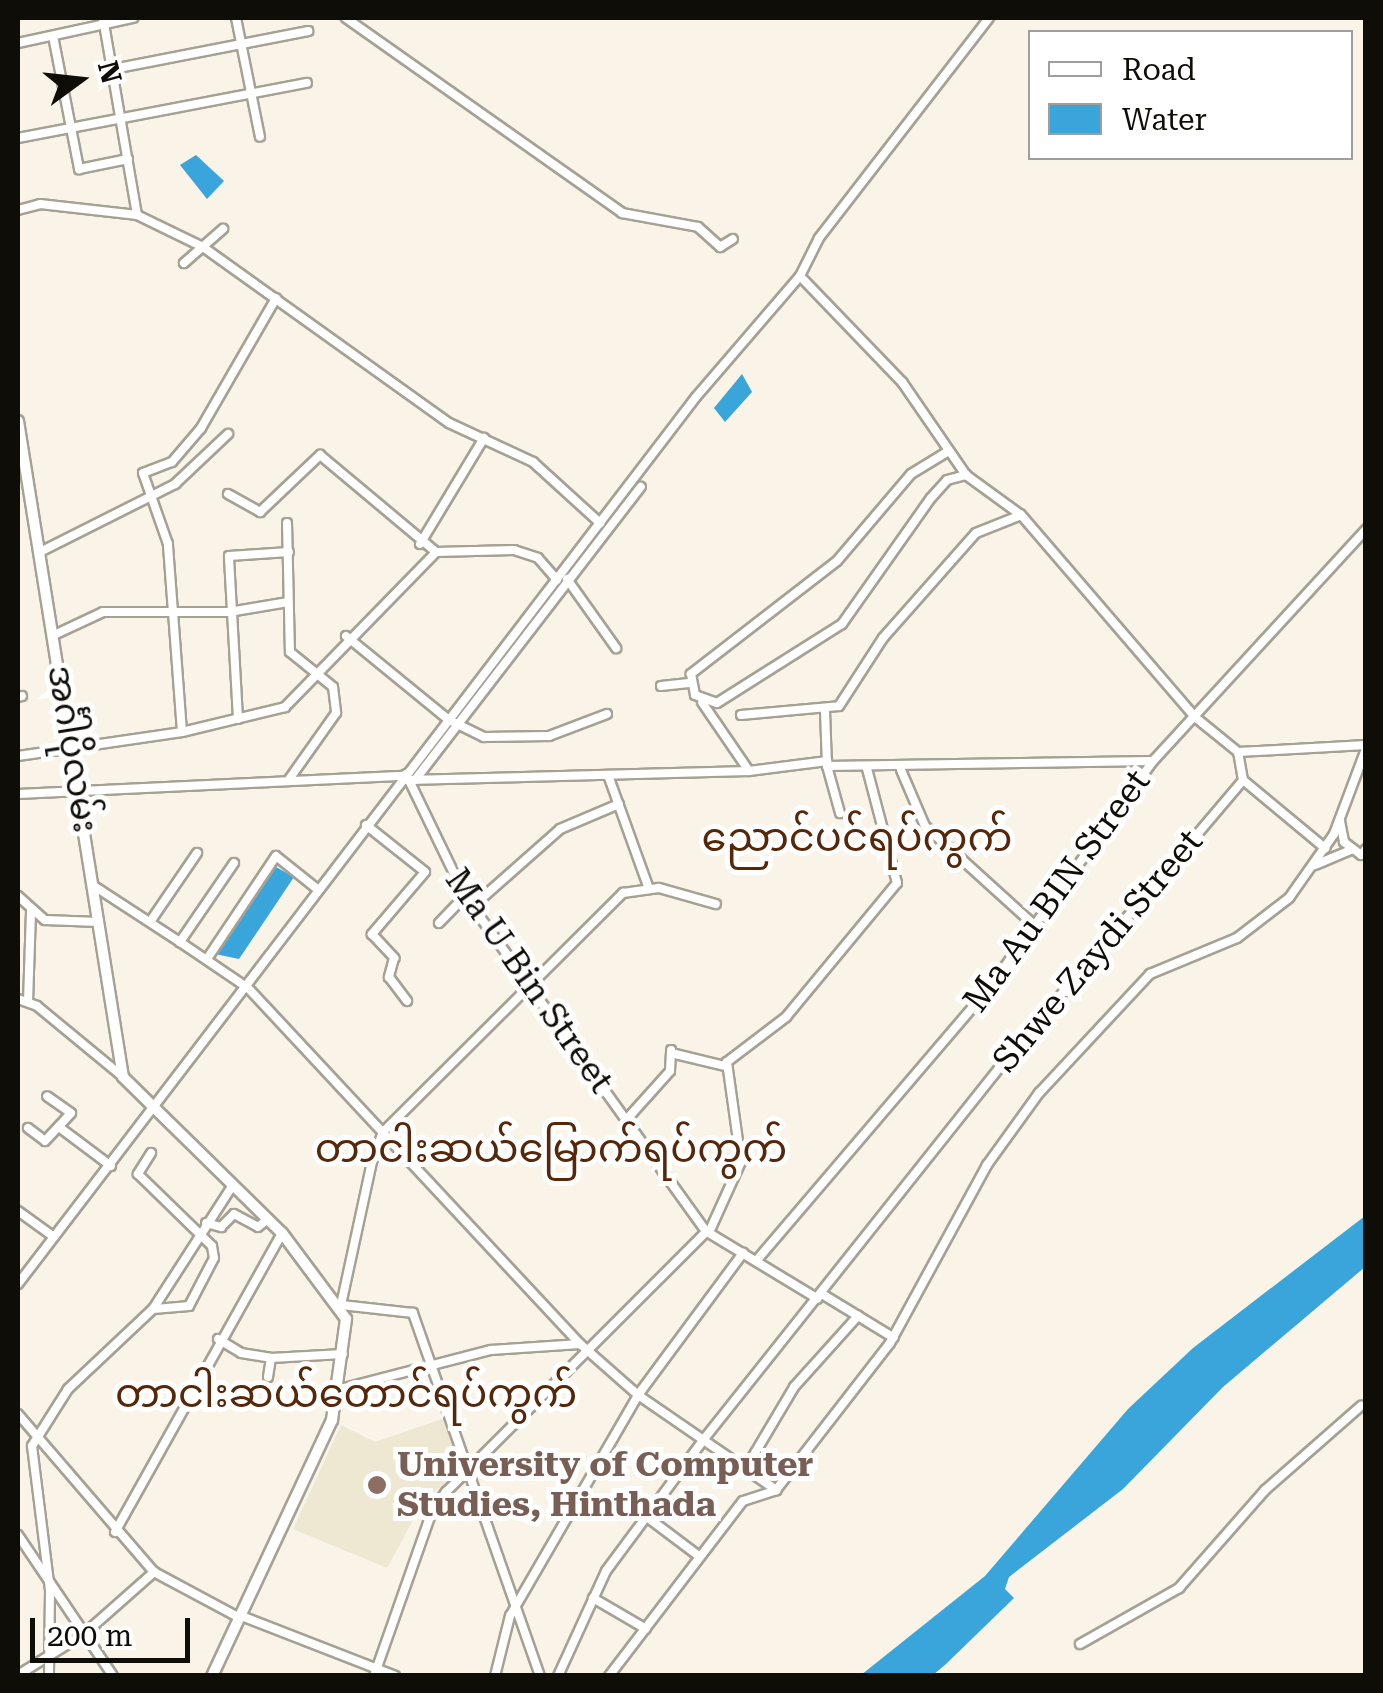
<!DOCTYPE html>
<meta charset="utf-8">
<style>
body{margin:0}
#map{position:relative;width:1383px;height:1693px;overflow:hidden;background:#f9f4e7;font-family:"Roboto Serif","Noto Sans Myanmar",serif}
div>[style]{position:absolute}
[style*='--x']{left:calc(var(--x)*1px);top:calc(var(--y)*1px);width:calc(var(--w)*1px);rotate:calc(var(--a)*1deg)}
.built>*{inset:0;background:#eee7d2}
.water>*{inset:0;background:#3aa5da}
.roads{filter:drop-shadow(2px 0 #a5a194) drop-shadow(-2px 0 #a5a194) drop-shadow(0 2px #a5a194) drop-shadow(0 -2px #a5a194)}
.minor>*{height:8px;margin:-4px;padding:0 4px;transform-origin:4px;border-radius:4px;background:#fff}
.major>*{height:10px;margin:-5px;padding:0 5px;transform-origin:5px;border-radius:5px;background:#fff}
.dots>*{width:28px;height:28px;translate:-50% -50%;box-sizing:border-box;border:5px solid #fff;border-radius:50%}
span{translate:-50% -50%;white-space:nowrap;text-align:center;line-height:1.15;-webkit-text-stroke:10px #fff;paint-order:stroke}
.street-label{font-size:35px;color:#0e0d08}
.education-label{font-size:35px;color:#785e54;font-weight:700}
.left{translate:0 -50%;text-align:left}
.quarter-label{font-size:40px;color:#562709}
.frame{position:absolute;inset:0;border:20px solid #0e0d08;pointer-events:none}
.legend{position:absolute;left:1028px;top:30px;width:325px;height:130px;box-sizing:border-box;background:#fff;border:2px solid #9f9e9c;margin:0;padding:12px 18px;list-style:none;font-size:30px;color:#0e0d08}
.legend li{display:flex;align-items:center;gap:20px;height:50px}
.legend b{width:50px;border:2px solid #9f9e9c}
.north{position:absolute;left:30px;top:30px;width:100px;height:100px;-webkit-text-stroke:8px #fff;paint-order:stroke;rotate:75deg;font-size:28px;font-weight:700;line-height:40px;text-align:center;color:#0e0d08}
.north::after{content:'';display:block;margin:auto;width:35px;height:45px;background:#0e0d08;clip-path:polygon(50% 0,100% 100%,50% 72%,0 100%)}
.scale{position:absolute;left:30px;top:1618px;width:160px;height:45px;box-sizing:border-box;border:5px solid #0e0d08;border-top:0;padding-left:12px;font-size:30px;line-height:35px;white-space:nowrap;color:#0e0d08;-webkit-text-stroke:8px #fff;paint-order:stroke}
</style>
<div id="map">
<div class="built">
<div style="clip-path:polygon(445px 1418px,460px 1471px,424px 1500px,387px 1568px,293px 1529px,341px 1425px,375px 1442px)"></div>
</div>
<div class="water">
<div style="clip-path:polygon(196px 155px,224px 181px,207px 199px,180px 165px)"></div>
<div style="clip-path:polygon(742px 374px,752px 392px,725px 422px,714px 408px)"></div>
<div style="clip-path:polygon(276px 867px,294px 877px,239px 959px,215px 954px)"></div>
<div style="clip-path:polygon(1365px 1216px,1365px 1267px,1223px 1387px,1123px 1489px,1009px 1577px,1005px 1589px,1014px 1598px,946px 1664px,933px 1675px,861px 1675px,985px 1576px,1128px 1409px,1193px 1348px)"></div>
</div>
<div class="roads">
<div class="minor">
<div style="--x:103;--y:18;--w:200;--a:80.2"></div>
<div style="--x:236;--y:18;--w:121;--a:78.6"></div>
<div style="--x:346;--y:18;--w:338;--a:35.2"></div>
<div style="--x:622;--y:213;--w:77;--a:10.4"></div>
<div style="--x:698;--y:227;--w:30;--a:42"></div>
<div style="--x:720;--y:247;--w:15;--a:-32"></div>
<div style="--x:53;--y:36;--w:136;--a:78.9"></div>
<div style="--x:79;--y:169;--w:50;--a:-11.5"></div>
<div style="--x:18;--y:43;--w:118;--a:-12.3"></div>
<div style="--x:113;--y:69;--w:199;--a:-11"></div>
<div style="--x:18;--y:138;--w:294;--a:-10.8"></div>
<div style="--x:18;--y:210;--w:23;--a:-15"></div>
<div style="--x:40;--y:204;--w:98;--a:6.5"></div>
<div style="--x:137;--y:215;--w:73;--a:25.9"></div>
<div style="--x:203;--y:247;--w:302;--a:35.6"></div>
<div style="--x:449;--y:423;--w:93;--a:24.9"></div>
<div style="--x:533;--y:462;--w:91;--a:42.3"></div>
<div style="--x:184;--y:263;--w:52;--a:-41.1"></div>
<div style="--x:947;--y:452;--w:42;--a:148.6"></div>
<div style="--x:911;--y:474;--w:114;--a:130.4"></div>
<div style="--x:837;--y:561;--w:185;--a:142.3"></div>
<div style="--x:691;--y:674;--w:21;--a:79"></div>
<div style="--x:695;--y:695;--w:23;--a:20"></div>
<div style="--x:717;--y:703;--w:148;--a:-32.3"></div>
<div style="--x:842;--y:624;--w:154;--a:-54.8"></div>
<div style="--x:931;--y:498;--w:24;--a:-48"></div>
<div style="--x:947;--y:480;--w:20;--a:-15"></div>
<div style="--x:228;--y:494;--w:37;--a:29"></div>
<div style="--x:260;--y:512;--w:83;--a:-43.5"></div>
<div style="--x:320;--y:455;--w:151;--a:39.9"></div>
<div style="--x:287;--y:523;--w:129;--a:88.7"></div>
<div style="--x:290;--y:652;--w:55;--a:39.1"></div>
<div style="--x:333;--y:687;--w:26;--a:83"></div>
<div style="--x:336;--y:713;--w:80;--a:125.3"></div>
<div style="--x:420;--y:544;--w:124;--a:-58.9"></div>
<div style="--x:42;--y:551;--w:149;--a:-26.7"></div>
<div style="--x:175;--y:484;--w:73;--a:-43.3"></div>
<div style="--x:567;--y:579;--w:85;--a:54.6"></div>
<div style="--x:54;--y:635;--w:54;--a:-25.1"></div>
<div style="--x:103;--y:612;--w:126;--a:0"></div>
<div style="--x:229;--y:612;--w:60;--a:-9.6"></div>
<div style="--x:346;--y:636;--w:133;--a:39.2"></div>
<div style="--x:449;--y:720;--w:39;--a:26"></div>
<div style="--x:484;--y:737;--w:65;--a:-0.9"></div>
<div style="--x:549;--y:736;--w:62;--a:-20.8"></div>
<div style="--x:661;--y:686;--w:28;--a:-6"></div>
<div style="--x:18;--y:697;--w:4;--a:-14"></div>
<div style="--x:825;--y:711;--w:55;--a:87.9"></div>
<div style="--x:827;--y:766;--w:49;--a:74.5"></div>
<div style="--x:741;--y:715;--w:98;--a:-5.2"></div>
<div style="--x:839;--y:706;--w:81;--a:-57.1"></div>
<div style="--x:883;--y:638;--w:140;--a:-48.5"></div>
<div style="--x:976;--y:533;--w:48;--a:-21.8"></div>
<div style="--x:238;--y:719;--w:163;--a:-93.2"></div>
<div style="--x:229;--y:556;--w:60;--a:-3.8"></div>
<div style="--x:182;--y:732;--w:189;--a:-94.3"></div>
<div style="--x:168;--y:544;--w:75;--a:-109.4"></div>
<div style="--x:143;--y:473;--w:31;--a:-21"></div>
<div style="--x:172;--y:462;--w:45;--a:-49.5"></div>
<div style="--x:201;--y:428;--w:150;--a:-60"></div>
<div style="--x:1238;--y:752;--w:128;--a:-3.1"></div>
<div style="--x:18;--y:756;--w:166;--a:-8.3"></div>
<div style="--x:182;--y:732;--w:106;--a:-13.6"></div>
<div style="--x:285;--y:707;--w:216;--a:-45.7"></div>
<div style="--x:436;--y:552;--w:78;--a:-1.5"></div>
<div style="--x:514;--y:550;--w:25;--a:18"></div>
<div style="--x:538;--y:558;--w:29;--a:49"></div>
<div style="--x:827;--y:766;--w:325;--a:-0.9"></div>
<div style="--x:901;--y:770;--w:61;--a:66.8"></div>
<div style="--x:925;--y:826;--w:147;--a:42.2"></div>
<div style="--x:749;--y:771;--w:79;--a:-7.3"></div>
<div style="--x:406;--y:774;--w:136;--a:64.2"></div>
<div style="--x:465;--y:896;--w:409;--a:54.3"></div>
<div style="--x:608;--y:775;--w:121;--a:70.2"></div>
<div style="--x:408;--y:780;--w:341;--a:-1.5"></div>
<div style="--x:749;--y:771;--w:83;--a:-124.3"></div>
<div style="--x:415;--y:780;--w:370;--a:-52.4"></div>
<div style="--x:1243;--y:780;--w:107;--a:39.7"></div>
<div style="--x:18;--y:794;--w:386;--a:-2.7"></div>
<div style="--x:1340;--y:821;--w:21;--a:79"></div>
<div style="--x:1344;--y:842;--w:21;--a:37"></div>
<div style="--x:1361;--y:855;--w:8;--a:-50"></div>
<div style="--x:366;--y:825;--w:75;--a:38.5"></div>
<div style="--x:425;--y:872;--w:82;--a:130.5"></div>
<div style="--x:372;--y:934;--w:33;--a:47"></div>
<div style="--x:394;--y:958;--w:20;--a:105"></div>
<div style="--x:389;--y:977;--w:30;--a:53"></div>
<div style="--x:234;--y:863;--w:96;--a:124.4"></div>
<div style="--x:180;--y:942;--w:82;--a:34.1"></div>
<div style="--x:248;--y:988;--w:487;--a:47"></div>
<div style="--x:580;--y:1344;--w:77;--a:41.3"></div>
<div style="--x:638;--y:1395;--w:168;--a:34.5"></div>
<div style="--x:1315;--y:865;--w:41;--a:-22.8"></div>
<div style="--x:94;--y:886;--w:103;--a:33.1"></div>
<div style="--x:18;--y:896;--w:36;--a:42"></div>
<div style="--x:45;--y:920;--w:54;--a:2.1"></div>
<div style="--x:473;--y:906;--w:116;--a:-41.5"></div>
<div style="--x:560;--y:829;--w:64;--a:-23"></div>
<div style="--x:152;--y:919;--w:80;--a:-55.7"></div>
<div style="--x:439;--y:923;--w:37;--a:-46"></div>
<div style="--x:207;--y:959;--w:124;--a:-56.2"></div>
<div style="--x:276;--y:856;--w:53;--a:38.8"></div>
<div style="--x:18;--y:999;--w:20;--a:20"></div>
<div style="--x:37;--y:1006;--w:112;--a:39.5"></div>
<div style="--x:28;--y:1002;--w:92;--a:-88.1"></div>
<div style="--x:671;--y:1053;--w:56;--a:13.5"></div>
<div style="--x:627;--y:1119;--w:64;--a:-48.1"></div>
<div style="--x:670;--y:1071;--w:21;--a:-87"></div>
<div style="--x:59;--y:1127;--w:65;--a:36.9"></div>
<div style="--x:28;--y:1128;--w:21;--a:37"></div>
<div style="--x:45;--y:1141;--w:38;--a:-47"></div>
<div style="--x:71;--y:1113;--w:29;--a:-145"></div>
<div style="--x:151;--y:1153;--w:25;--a:122"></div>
<div style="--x:138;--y:1174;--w:103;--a:44.2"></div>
<div style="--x:212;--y:1246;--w:12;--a:81"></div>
<div style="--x:214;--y:1258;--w:54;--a:117.5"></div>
<div style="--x:189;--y:1306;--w:36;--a:175"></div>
<div style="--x:18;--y:1211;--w:44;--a:35.8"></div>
<div style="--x:206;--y:1223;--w:16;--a:15"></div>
<div style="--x:221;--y:1227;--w:18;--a:-45"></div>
<div style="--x:234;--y:1214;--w:27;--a:28"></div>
<div style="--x:258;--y:1227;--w:13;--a:-39"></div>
<div style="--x:711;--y:1228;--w:72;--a:-65.6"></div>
<div style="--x:741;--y:1162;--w:101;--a:-98"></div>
<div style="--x:727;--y:1062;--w:74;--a:-37.3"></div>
<div style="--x:786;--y:1017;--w:174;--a:-50.4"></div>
<div style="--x:897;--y:883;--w:118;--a:-104.7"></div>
<div style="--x:709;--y:1233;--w:127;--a:31.2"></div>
<div style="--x:756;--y:1261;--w:360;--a:-49.5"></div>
<div style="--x:990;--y:987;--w:279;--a:-54.2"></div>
<div style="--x:1153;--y:761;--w:315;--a:-47.4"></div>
<div style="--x:18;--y:1284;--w:1116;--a:-52.61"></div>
<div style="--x:696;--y:397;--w:160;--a:-49.3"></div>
<div style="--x:800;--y:276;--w:42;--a:-63.4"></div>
<div style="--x:819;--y:238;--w:278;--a:-52.3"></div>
<div style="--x:822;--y:1294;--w:84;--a:31.4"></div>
<div style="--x:218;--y:1339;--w:27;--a:31"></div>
<div style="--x:241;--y:1353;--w:30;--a:9"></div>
<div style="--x:271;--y:1358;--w:72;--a:-3.2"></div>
<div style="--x:268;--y:1377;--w:19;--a:-81"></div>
<div style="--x:340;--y:1389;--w:156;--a:-14.5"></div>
<div style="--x:491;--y:1350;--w:89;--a:-3.9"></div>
<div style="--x:18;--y:1414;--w:208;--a:49.3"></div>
<div style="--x:154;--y:1572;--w:95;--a:28.2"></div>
<div style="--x:32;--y:1446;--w:67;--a:-57.7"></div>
<div style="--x:68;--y:1389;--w:117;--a:-43.3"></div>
<div style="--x:153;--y:1309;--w:148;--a:-57.2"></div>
<div style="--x:32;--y:1446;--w:146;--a:82.9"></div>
<div style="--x:50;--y:1591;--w:85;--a:90.7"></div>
<div style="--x:746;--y:1468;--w:94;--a:-59.3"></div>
<div style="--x:794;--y:1387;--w:96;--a:-48"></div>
<div style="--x:647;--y:1517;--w:66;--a:37"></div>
<div style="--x:115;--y:1532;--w:342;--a:-60.8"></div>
<div style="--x:18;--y:1535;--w:170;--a:56"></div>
<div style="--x:593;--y:1598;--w:61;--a:30.3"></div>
<div style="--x:244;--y:1617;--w:162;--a:21.3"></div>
<div style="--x:1080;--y:1644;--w:114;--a:-29.5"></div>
<div style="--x:1179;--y:1588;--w:130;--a:-48.7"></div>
<div style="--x:1265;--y:1490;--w:128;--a:-41.2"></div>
<div style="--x:18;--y:1675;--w:78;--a:-31.8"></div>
<div style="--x:84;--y:1634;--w:94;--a:-41.5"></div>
<div style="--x:374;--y:1676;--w:175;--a:-70.6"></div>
<div style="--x:432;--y:1511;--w:24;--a:-54"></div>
<div style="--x:446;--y:1492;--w:365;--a:-45"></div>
<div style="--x:495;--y:1676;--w:62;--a:-76"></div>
<div style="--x:510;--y:1616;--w:255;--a:-59.9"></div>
<div style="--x:638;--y:1395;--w:177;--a:-53.5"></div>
<div style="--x:540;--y:1676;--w:385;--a:-109.3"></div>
<div style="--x:413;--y:1313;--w:72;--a:-173.7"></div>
<div style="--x:341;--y:1305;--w:146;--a:-77.8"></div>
<div style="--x:372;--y:1162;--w:32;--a:-70"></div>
<div style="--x:383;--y:1132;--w:339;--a:-44.9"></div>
<div style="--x:623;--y:893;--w:36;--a:-8"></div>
<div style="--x:659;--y:888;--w:59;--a:15.7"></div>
<div style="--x:558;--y:1676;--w:115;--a:-65.4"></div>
<div style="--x:606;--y:1571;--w:164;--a:-53.4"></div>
<div style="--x:704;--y:1439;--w:474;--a:-51.5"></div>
<div style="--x:999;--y:1068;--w:377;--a:-49.7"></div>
<div style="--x:1243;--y:780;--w:28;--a:-100"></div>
<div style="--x:1238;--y:752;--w:55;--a:-140.9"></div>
<div style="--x:1195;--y:717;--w:267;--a:-130.7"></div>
<div style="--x:1021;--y:515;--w:68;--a:-144"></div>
<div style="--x:966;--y:475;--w:113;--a:-124.5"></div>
<div style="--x:902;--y:382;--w:147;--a:-133.9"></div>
<div style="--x:609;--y:1676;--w:220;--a:-52.6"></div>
<div style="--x:743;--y:1501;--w:35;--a:-18"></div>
<div style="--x:776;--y:1490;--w:186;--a:-52.2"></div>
<div style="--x:890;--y:1343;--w:203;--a:-61.4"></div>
<div style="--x:987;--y:1165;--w:89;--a:-54.2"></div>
<div style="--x:1039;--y:1093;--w:163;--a:-47"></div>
<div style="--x:1150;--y:974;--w:94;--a:-22.5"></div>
<div style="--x:1237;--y:938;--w:66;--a:-37.6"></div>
<div style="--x:1289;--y:898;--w:78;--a:-54.9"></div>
<div style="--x:1334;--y:834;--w:91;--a:-69.4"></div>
</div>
<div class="major">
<div style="--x:18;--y:421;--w:664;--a:80.91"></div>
<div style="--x:123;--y:1077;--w:223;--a:44.5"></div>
<div style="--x:282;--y:1233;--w:107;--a:53.3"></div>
<div style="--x:346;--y:1319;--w:102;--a:97.9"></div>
<div style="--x:332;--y:1420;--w:283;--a:115.1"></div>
</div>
</div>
<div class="dots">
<div style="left:377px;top:1485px;background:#8d6e63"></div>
</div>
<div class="street-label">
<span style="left:72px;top:749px;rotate:81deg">အင်္ဂါပိုလမ်း</span>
<span style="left:1057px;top:891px;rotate:-54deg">Ma Au BIN Street</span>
<span style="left:1098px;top:951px;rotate:-50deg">Shwe Zaydi Street</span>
<span style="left:529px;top:981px;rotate:55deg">Ma U Bin Street</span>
</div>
<div class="education-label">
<span class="left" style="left:397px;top:1485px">University of Computer<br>Studies, Hinthada</span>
</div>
<div class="quarter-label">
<span style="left:857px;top:838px">ညောင်ပင်ရပ်ကွက်</span>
<span style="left:551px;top:1149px">တာငါးဆယ်မြောက်ရပ်ကွက်</span>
<span style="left:346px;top:1394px">တာငါးဆယ်တောင်ရပ်ကွက်</span>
</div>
<div class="frame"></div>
<ul class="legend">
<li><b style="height:12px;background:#fff"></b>Road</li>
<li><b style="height:28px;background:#3aa5da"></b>Water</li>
</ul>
<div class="north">N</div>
<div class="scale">200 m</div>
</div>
